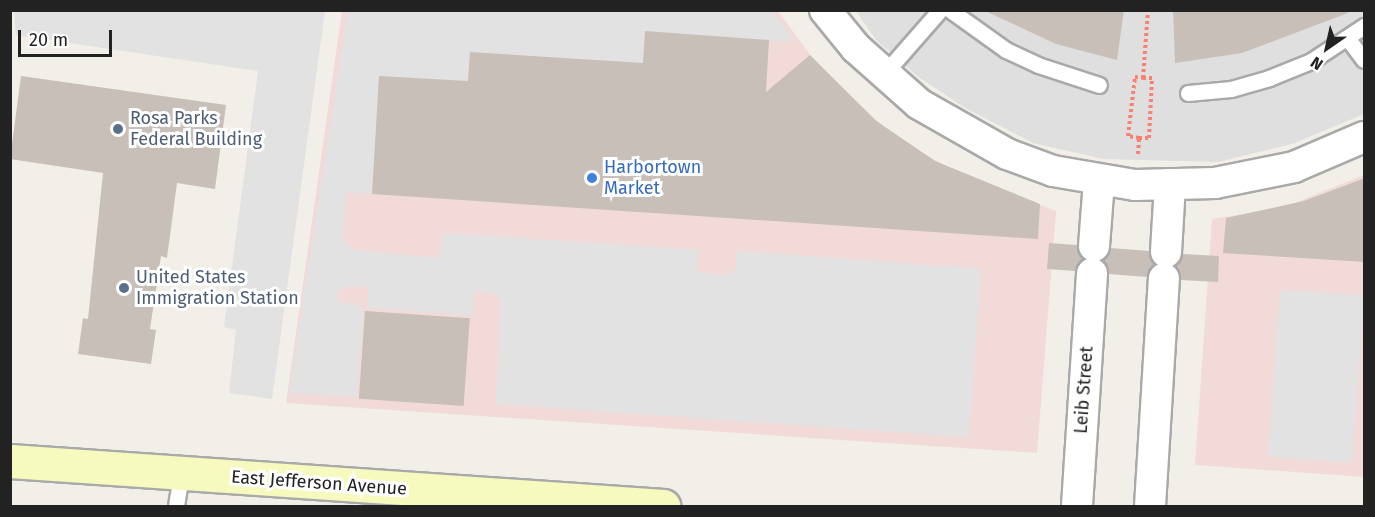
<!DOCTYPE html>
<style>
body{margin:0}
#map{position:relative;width:1375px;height:517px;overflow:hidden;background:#f2efe9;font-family:"Fira Sans",sans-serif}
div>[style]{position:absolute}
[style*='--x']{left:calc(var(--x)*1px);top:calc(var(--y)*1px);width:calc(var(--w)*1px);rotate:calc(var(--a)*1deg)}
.residential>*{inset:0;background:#e0dfdf}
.commercial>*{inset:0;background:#f2dad9}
.parking>*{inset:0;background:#e2e2e2;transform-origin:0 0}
.building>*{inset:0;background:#c7bfb8;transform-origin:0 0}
.path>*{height:4px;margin-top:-2px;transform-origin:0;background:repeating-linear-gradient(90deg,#fa8072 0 3px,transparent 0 6px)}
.roads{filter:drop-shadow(2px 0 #a9a9a9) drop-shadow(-2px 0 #a9a9a9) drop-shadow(0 2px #a9a9a9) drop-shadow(0 -2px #a9a9a9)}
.service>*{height:15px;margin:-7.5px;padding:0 7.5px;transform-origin:7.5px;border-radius:7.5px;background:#fff}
.minor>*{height:30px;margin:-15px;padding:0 15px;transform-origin:15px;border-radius:15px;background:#fff}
.secondary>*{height:33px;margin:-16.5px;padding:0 16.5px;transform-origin:16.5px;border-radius:16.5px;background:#f7fabf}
.dots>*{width:16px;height:16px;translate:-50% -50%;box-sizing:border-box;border:3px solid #fff;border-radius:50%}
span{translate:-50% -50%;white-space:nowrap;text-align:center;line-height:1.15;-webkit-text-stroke:6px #fff;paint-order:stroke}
.service-label{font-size:18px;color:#4e5e75}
.left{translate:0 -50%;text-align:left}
.shop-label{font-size:18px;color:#366cbe}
.street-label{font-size:18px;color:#222}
.frame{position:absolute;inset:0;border:12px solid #222;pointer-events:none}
.north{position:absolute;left:1297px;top:18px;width:60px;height:60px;-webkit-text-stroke:4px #fff;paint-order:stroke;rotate:214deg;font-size:16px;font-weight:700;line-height:24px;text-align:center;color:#222}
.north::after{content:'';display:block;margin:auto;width:21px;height:27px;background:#222;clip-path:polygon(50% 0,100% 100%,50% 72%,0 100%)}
.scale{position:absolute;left:18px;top:30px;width:94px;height:27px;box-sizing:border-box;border:3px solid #222;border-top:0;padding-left:8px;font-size:18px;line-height:21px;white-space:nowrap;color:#222;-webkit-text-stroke:4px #fff;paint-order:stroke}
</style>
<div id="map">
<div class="residential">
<div style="clip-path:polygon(856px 11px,1364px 11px,1364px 114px,1295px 143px,1218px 162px,1103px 159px,1033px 143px,967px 109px,917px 76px,876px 40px)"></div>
</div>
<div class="commercial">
<div style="clip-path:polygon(342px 11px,778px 11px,814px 60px,893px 136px,963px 176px,1056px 211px,1037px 453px,286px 403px)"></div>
<div style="clip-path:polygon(1364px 175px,1364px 477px,1195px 465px,1212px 219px,1282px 208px)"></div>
</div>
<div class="parking">
<div style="clip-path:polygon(14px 11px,325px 11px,272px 399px,229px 393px,236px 330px,224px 327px,258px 71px,16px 35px)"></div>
<div style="clip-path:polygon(348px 11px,773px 11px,794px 42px,645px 31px,643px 63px,470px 52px,468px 81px,380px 76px,372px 194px,347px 192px,342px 238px,353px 250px,440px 258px,443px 233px,699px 250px,697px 272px,727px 275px,736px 269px,737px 251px,981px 269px,969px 437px,496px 404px,501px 300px,496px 294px,475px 291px,472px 315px,367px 308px,369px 287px,345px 286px,337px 293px,338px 302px,359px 305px,363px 310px,357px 397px,289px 393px)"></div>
<div style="left:1280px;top:290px;width:84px;height:167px;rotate:4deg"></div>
</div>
<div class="building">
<div style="clip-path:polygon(983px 10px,1124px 10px,1117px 60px,1056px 44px)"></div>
<div style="clip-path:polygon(1173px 10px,1347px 10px,1348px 13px,1242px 53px,1175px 63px)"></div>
<div style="clip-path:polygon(645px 31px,769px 40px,766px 92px,810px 55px,875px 120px,935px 161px,1040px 204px,1038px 239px,372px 194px,379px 76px,468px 81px,470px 52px,643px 63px)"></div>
<div style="clip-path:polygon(21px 76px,226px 105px,215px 189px,177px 183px,167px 258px,161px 256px,150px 329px,156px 330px,151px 364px,78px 354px,83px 318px,88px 319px,103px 173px,10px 159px)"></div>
<div style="clip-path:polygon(1365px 178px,1365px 262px,1223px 253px,1226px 218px,1304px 201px)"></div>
<div style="clip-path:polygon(1049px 243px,1077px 245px,1083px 259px,1075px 271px,1047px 269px)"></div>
<div style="clip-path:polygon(1111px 248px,1149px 251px,1154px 264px,1147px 277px,1109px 274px,1103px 260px)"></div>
<div style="clip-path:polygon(1183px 254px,1219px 256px,1218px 282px,1181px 280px,1176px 266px)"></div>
<div style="left:365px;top:311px;width:105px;height:88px;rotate:4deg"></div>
</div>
<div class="path">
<div style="--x:1139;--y:138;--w:10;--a:0"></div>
<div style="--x:1149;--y:138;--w:60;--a:-87.1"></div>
<div style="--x:1152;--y:78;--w:9;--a:180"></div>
<div style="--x:1138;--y:154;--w:16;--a:-86"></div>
<div style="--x:1139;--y:138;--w:11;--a:-170"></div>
<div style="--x:1128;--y:136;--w:59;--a:-83.2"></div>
<div style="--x:1135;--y:77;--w:8;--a:7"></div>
<div style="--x:1143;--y:78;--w:68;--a:-85.8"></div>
</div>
<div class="roads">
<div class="service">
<div style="--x:950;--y:10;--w:69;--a:35.5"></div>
<div style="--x:1006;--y:50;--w:35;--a:25"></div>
<div style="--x:1038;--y:65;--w:64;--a:18.2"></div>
<div style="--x:1348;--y:39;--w:26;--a:53"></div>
<div style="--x:883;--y:75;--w:86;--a:-48.8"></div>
<div style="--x:1188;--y:93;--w:43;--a:-5.3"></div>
<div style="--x:1231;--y:89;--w:40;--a:-16"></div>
<div style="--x:1269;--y:78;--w:45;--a:-22"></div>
<div style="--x:1311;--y:61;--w:64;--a:-33.4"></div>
<div style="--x:176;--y:506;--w:32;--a:-81"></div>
</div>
<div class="minor">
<div style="--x:825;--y:10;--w:49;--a:50.8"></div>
<div style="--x:856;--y:48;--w:84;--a:41.6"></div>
<div style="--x:919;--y:104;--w:101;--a:29.6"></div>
<div style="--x:1007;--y:154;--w:49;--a:20.3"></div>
<div style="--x:1053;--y:171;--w:83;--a:9.7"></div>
<div style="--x:1135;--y:185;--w:80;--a:-1.4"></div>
<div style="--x:1215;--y:183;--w:81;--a:-11.4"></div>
<div style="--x:1294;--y:167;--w:76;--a:-23.2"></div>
<div style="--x:1094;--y:246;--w:65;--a:-85.6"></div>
<div style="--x:1166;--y:252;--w:68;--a:-86.6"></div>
<div style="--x:1077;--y:506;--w:233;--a:-86.3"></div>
<div style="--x:1150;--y:506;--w:228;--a:-86.5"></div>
</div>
<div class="secondary">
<div style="--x:10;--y:461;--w:655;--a:3.94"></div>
</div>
</div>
<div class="dots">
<div style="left:118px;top:129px;background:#5c6f8a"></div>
<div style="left:592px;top:178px;background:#3f7fe0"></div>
<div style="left:124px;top:288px;background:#5c6f8a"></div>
</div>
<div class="service-label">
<span class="left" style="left:130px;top:129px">Rosa Parks<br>Federal Building</span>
<span class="left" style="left:136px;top:288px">United States<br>Immigration Station</span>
</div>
<div class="shop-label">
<span class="left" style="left:604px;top:178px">Harbortown<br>Market</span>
</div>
<div class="street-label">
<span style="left:1084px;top:390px;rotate:-86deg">Leib Street</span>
<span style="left:319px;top:483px;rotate:4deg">East Jefferson Avenue</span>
</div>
<div class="frame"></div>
<div class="north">N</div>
<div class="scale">20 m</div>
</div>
